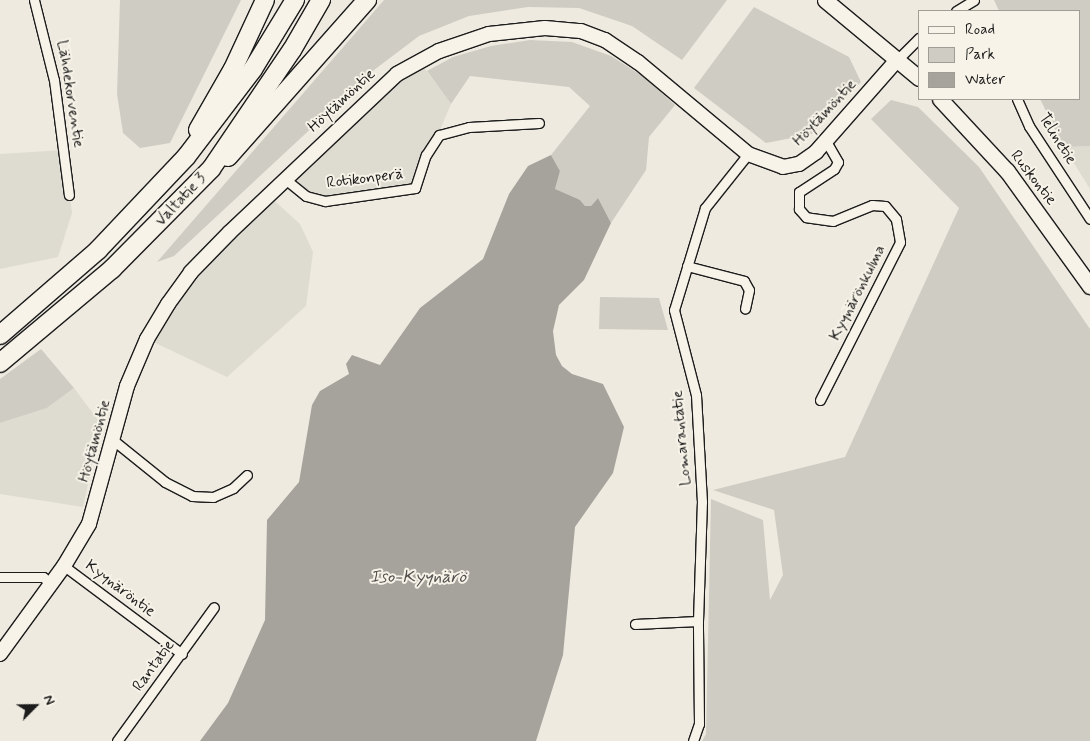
<!DOCTYPE html>
<meta charset="utf-8">
<style>
body{margin:0}
#map{position:relative;width:1090px;height:741px;overflow:hidden;background:#eeeae0;font-family:Mynerve,sans-serif}
div>[style]{position:absolute}
[style*='--x']{left:calc(var(--x)*1px);top:calc(var(--y)*1px);width:calc(var(--w)*1px);rotate:calc(var(--a)*1deg)}
.built>*{inset:0;background:#dedbd1}
.green>*{inset:0;background:#cfccc3}
.water>*{inset:0;background:#a6a39d}
.roads{filter:drop-shadow(1px 0 #1c1c1c) drop-shadow(-1px 0 #1c1c1c) drop-shadow(0 1px #1c1c1c) drop-shadow(0 -1px #1c1c1c)}
.street>*{height:9px;margin:-4.5px;padding:0 4.5px;transform-origin:4.5px;border-radius:4.5px;background:#f7f3e8}
.secondary>*{height:14px;margin:-7px;padding:0 7px;transform-origin:7px;border-radius:7px;background:#f7f3e8}
.primary>*{height:15px;margin:-7.5px;padding:0 7.5px;transform-origin:7.5px;border-radius:7.5px;background:#f7f3e8}
.highway>*{height:18px;margin:-9px;padding:0 9px;transform-origin:9px;border-radius:9px;background:#f7f3e8}
span{translate:-50% -50%;white-space:nowrap;text-align:center;line-height:1.15;-webkit-text-stroke:4px #f7f3e8;paint-order:stroke}
.street-label{font-size:16px;color:#1c1c1c}
.water-label{font-size:18px;color:#535250;font-style:italic}
.legend{position:absolute;left:918px;top:10px;width:162px;height:90px;box-sizing:border-box;background:#f7f3e8;border:1px solid #9f9d96;margin:0;padding:6px 9px;list-style:none;font-size:15px;color:#1c1c1c}
.legend li{display:flex;align-items:center;gap:10px;height:25px}
.legend b{width:25px;border:1px solid #9f9d96}
.north{position:absolute;left:10px;top:681px;width:50px;height:50px;-webkit-text-stroke:4px #f7f3e8;paint-order:stroke;rotate:67deg;font-size:14px;font-weight:700;line-height:20px;text-align:center;color:#1c1c1c}
.north::after{content:'';display:block;margin:auto;width:18px;height:22px;background:#1c1c1c;clip-path:polygon(50% 0,100% 100%,50% 72%,0 100%)}
</style>
<div id="map">
<div class="built">
<div style="clip-path:polygon(419px 61px,451px 104px,415px 188px,315px 198px,285px 179px)"></div>
<div style="clip-path:polygon(1090px 146px,1090px 189px,1064px 147px)"></div>
<div style="clip-path:polygon(64px 150px,72px 213px,58px 257px,0 269px,0 154px)"></div>
<div style="clip-path:polygon(268px 195px,300px 224px,313px 252px,306px 306px,227px 377px,147px 339px,168px 304px)"></div>
<div style="clip-path:polygon(74px 388px,101px 424px,83px 507px,0 494px,0 423px,47px 408px)"></div>
</div>
<div class="green">
<div style="clip-path:polygon(120px 0,241px 0,170px 143px,140px 148px,123px 133px,117px 94px)"></div>
<div style="clip-path:polygon(384px 0,727px 0,682px 60px,632px 26px,579px 8px,528px 7px,469px 16px,419px 36px,374px 70px,174px 256px,157px 262px)"></div>
<div style="clip-path:polygon(994px 0,1090px 0,1090px 146px,1064px 147px,1040px 99px,1079px 99px,1079px 11px,999px 11px)"></div>
<div style="clip-path:polygon(754px 7px,849px 57px,861px 82px,812px 134px,766px 143px,694px 88px)"></div>
<div style="clip-path:polygon(530px 40px,572px 42px,611px 56px,644px 77px,675px 105px,649px 137px,646px 170px,611px 223px,598px 198px,591px 206px,585px 206px,580px 200px,567px 197px,555px 189px,560px 171px,551px 155px,590px 106px,569px 87px,470px 76px,451px 104px,427px 71px,453px 57px,491px 46px)"></div>
<div style="clip-path:polygon(891px 100px,918px 107px,979px 167px,1090px 329px,1090px 741px,702px 741px,706px 734px,711px 499px,763px 520px,770px 600px,783px 575px,774px 510px,713px 490px,845px 457px,959px 208px,871px 119px)"></div>
<div style="clip-path:polygon(600px 297px,659px 298px,668px 330px,599px 329px)"></div>
<div style="clip-path:polygon(41px 349px,74px 388px,47px 408px,0 423px,0 379px)"></div>
</div>
<div class="water">
<div style="clip-path:polygon(551px 155px,560px 171px,555px 189px,580px 200px,585px 206px,591px 206px,598px 198px,611px 223px,584px 280px,559px 305px,553px 331px,556px 355px,562px 366px,572px 374px,603px 384px,624px 427px,613px 473px,575px 527px,563px 655px,536px 741px,200px 741px,228px 703px,265px 620px,267px 520px,299px 482px,312px 405px,320px 391px,349px 374px,346px 364px,352px 355px,380px 365px,420px 308px,483px 259px,509px 194px,528px 166px)"></div>
</div>
<div class="roads">
<div class="street">
<div style="--x:34;--y:0;--w:82;--a:76"></div>
<div style="--x:54;--y:80;--w:116;--a:82.6"></div>
<div style="--x:956;--y:11;--w:21;--a:-31"></div>
<div style="--x:898;--y:59;--w:30;--a:-45"></div>
<div style="--x:1017;--y:99;--w:30;--a:66"></div>
<div style="--x:1029;--y:126;--w:111;--a:56.7"></div>
<div style="--x:285;--y:179;--w:27;--a:39"></div>
<div style="--x:306;--y:196;--w:20;--a:15"></div>
<div style="--x:325;--y:201;--w:91;--a:-8.2"></div>
<div style="--x:415;--y:188;--w:35;--a:-72"></div>
<div style="--x:426;--y:155;--w:24;--a:-57"></div>
<div style="--x:439;--y:135;--w:31;--a:-15"></div>
<div style="--x:469;--y:127;--w:70;--a:-3.3"></div>
<div style="--x:687;--y:266;--w:59;--a:14.7"></div>
<div style="--x:744;--y:281;--w:10;--a:61"></div>
<div style="--x:749;--y:290;--w:19;--a:102"></div>
<div style="--x:820;--y:400;--w:177;--a:-63.1"></div>
<div style="--x:900;--y:242;--w:23;--a:-100"></div>
<div style="--x:896;--y:219;--w:17;--a:-130"></div>
<div style="--x:885;--y:206;--w:13;--a:-176"></div>
<div style="--x:872;--y:205;--w:42;--a:157.7"></div>
<div style="--x:833;--y:221;--w:27;--a:-172"></div>
<div style="--x:806;--y:217;--w:11;--a:-131"></div>
<div style="--x:799;--y:209;--w:17;--a:-90"></div>
<div style="--x:799;--y:192;--w:42;--a:-33.3"></div>
<div style="--x:834;--y:169;--w:8;--a:-60"></div>
<div style="--x:838;--y:162;--w:24;--a:-120"></div>
<div style="--x:113;--y:440;--w:67;--a:38.9"></div>
<div style="--x:165;--y:482;--w:30;--a:27"></div>
<div style="--x:192;--y:496;--w:21;--a:3"></div>
<div style="--x:213;--y:497;--w:22;--a:-24"></div>
<div style="--x:233;--y:488;--w:19;--a:-43"></div>
<div style="--x:64;--y:566;--w:147;--a:36.7"></div>
<div style="--x:0;--y:577;--w:43;--a:0"></div>
<div style="--x:43;--y:577;--w:9;--a:41"></div>
<div style="--x:635;--y:624;--w:63;--a:-2.7"></div>
<div style="--x:117;--y:741;--w:165;--a:-54.1"></div>
<div style="--x:693;--y:741;--w:18;--a:-71"></div>
<div style="--x:699;--y:724;--w:103;--a:-90.6"></div>
<div style="--x:698;--y:621;--w:119;--a:-88.1"></div>
<div style="--x:702;--y:502;--w:107;--a:-93.2"></div>
<div style="--x:696;--y:395;--w:88;--a:-104.5"></div>
<div style="--x:674;--y:310;--w:107;--a:-73.1"></div>
<div style="--x:705;--y:208;--w:69;--a:-51.5"></div>
</div>
<div class="secondary">
<div style="--x:0;--y:654;--w:109;--a:-54"></div>
<div style="--x:64;--y:566;--w:49;--a:-59.2"></div>
<div style="--x:89;--y:524;--w:143;--a:-74.6"></div>
<div style="--x:127;--y:386;--w:51;--a:-66.9"></div>
<div style="--x:147;--y:339;--w:41;--a:-59"></div>
<div style="--x:168;--y:304;--w:39;--a:-54"></div>
<div style="--x:191;--y:272;--w:54;--a:-45.7"></div>
<div style="--x:229;--y:233;--w:231;--a:-43.4"></div>
<div style="--x:397;--y:74;--w:48;--a:-28.7"></div>
<div style="--x:439;--y:51;--w:53;--a:-18.8"></div>
<div style="--x:489;--y:34;--w:56;--a:-6.1"></div>
<div style="--x:545;--y:28;--w:36;--a:5"></div>
<div style="--x:581;--y:31;--w:26;--a:21"></div>
<div style="--x:605;--y:40;--w:40;--a:34"></div>
<div style="--x:638;--y:62;--w:143;--a:39.9"></div>
<div style="--x:748;--y:154;--w:37;--a:20"></div>
<div style="--x:783;--y:167;--w:16;--a:-11"></div>
<div style="--x:799;--y:164;--w:21;--a:-35"></div>
<div style="--x:816;--y:152;--w:124;--a:-48.6"></div>
</div>
<div class="primary">
<div style="--x:825;--y:0;--w:122;--a:39.7"></div>
<div style="--x:940;--y:99;--w:98;--a:47.1"></div>
<div style="--x:1007;--y:171;--w:142;--a:54.2"></div>
</div>
<div class="highway">
<div style="--x:198;--y:130;--w:70;--a:-60.2"></div>
<div style="--x:233;--y:69;--w:76;--a:-65.1"></div>
<div style="--x:228;--y:157;--w:210;--a:-48.5"></div>
<div style="--x:0;--y:335;--w:130;--a:-40.9"></div>
<div style="--x:98;--y:250;--w:128;--a:-46.6"></div>
<div style="--x:186;--y:157;--w:111;--a:-52.7"></div>
<div style="--x:253;--y:69;--w:81;--a:-58.7"></div>
<div style="--x:0;--y:363;--w:146;--a:-40"></div>
<div style="--x:112;--y:269;--w:141;--a:-45.3"></div>
<div style="--x:211;--y:169;--w:144;--a:-55.8"></div>
<div style="--x:292;--y:50;--w:58;--a:-59.9"></div>
</div>
</div>
<div class="street-label">
<span style="left:70px;top:94px;rotate:81deg">Lähdekorventie</span>
<span style="left:342px;top:101px;rotate:-43deg">Höytämöntie</span>
<span style="left:825px;top:113px;rotate:-47deg">Höytämöntie</span>
<span style="left:1057px;top:139px;rotate:58deg">Telinetie</span>
<span style="left:1033px;top:178px;rotate:52deg">Ruskontie</span>
<span style="left:365px;top:179px;rotate:-7deg">Rotikonperä</span>
<span style="left:181px;top:200px;rotate:-47deg">Valtatie 3</span>
<span style="left:858px;top:293px;rotate:-63deg">Kyynärönkulma</span>
<span style="left:682px;top:438px;rotate:-95deg">Lomarantatie</span>
<span style="left:95px;top:441px;rotate:-75deg">Höytämöntie</span>
<span style="left:120px;top:589px;rotate:37deg">Kyynäröntie</span>
<span style="left:154px;top:666px;rotate:-54deg">Rantatie</span>
</div>
<div class="water-label">
<span style="left:418px;top:577px">Iso-Kyynärö</span>
</div>
<ul class="legend">
<li><b style="height:6px;background:#f7f3e8"></b>Road</li>
<li><b style="height:14px;background:#cfccc3"></b>Park</li>
<li><b style="height:14px;background:#a6a39d"></b>Water</li>
</ul>
<div class="north">N</div>
</div>
